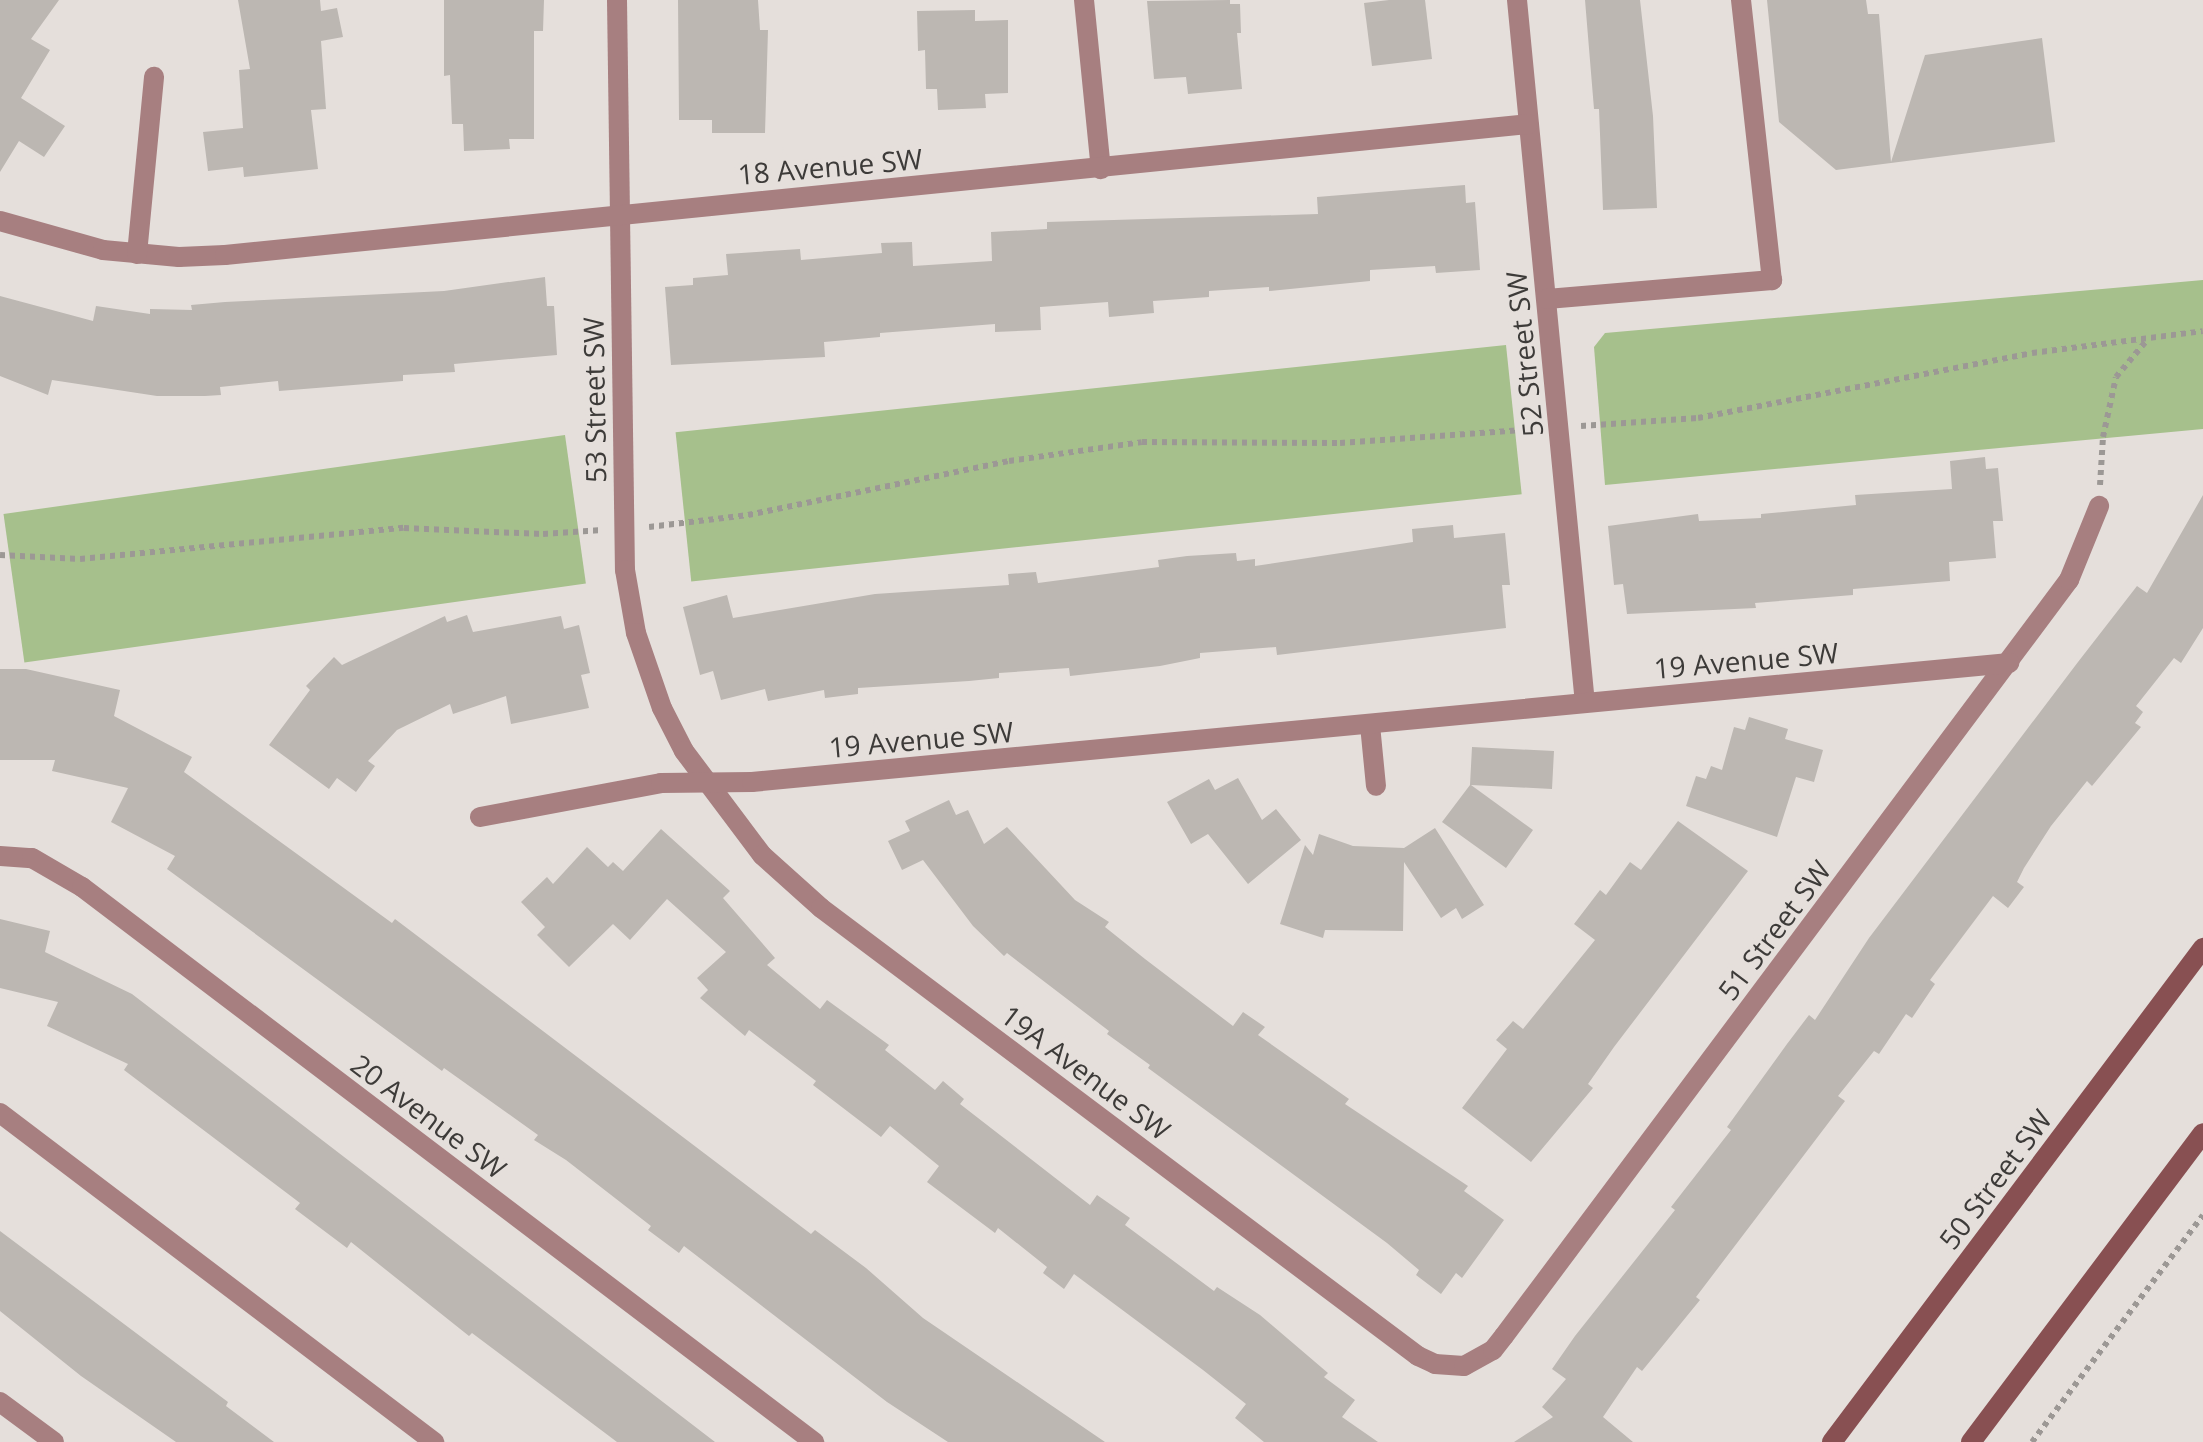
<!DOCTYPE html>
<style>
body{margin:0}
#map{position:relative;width:2203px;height:1442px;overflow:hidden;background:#e5dfdb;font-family:"Open Sans",sans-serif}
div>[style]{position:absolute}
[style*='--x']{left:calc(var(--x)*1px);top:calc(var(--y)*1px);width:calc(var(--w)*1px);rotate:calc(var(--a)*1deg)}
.green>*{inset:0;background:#a6c08c;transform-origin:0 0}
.building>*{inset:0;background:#bcb7b2}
.path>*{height:6px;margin-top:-3px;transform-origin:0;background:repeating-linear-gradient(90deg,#9c9895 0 5px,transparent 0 10px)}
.lane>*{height:20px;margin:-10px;padding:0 10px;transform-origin:10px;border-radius:10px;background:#a77f80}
.street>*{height:20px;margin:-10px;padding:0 10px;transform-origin:10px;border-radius:10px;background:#a77f80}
.secondary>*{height:20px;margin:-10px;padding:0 10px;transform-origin:10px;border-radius:10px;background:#885052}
span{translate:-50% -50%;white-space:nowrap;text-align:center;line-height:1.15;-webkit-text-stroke:9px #e5dfdb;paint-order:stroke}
.street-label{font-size:28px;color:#3d3b39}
</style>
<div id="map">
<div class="green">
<div style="clip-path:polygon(2203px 280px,2203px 429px,1605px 485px,1594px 347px,1605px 333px)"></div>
<div style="left:1506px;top:345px;width:150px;height:835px;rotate:84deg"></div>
<div style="left:565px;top:435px;width:150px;height:567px;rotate:82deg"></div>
</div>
<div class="building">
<div style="clip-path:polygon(0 0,59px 0,31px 39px,50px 50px,21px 98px,65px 126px,44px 157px,19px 141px,0 172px)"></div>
<div style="clip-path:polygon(238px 0,320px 0,321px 11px,337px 8px,343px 37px,321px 41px,326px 109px,311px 110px,318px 169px,244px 177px,243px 167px,208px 171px,203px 132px,243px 128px,239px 70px,250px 69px)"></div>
<div style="clip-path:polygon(444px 0,544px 0,543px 31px,534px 31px,534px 139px,509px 139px,510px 149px,464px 151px,463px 124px,452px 124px,450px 75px,444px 76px)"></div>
<div style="clip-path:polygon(678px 0,758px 0,760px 30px,768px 30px,765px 133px,712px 133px,712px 120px,679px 120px)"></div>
<div style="clip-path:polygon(1230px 0,1230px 4px,1240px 4px,1241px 33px,1237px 33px,1242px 89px,1188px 94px,1186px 77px,1154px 79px,1147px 1px)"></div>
<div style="clip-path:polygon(1389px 0,1425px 0,1432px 59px,1372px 66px,1364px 3px)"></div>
<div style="clip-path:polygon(1585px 0,1640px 0,1653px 116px,1657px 208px,1603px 210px,1599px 109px,1594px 109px)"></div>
<div style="clip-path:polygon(1767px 0,1866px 0,1868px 14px,1879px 14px,1891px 162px,1925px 55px,2042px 38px,2055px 142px,1836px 170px,1779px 122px)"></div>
<div style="clip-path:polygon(975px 10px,975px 21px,1008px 20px,1008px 93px,985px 94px,986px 108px,938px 110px,937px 89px,926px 89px,925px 50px,918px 51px,917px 11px)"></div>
<div style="clip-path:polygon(1465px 185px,1466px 203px,1475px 202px,1480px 270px,1436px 273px,1435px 266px,1370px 270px,1370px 281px,1269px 291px,1269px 287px,1209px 291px,1209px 297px,1153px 301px,1154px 313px,1109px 317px,1108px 302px,1040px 307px,1041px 330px,995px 332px,995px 324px,880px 333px,880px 337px,824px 342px,825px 357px,671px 365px,665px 287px,693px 285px,693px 278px,728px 275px,726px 254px,800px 249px,801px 260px,882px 253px,881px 243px,912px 242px,913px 266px,992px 261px,991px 232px,1047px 229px,1047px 222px,1318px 214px,1317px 197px)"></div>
<div style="clip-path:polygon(545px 277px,547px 306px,554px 306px,557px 355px,454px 364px,455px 372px,403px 375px,403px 381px,279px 391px,278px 381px,220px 387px,221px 395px,205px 396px,157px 396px,52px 380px,48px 395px,0 376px,0 296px,93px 321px,96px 306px,150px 314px,150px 309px,192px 310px,191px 305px,225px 302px,444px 291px)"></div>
<div style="clip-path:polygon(1985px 457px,1986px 469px,1998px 468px,2003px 521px,1993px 521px,1996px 558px,1949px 562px,1950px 581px,1853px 589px,1853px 595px,1755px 603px,1756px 608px,1627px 614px,1623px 584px,1614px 585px,1608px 526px,1698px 514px,1699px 521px,1761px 518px,1761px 514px,1856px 505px,1855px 495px,1952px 489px,1950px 461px)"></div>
<div style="clip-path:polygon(2203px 495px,2203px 628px,2181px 663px,2174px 658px,2136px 706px,2143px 712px,2135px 723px,2141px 727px,2092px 786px,2087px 781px,2051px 826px,2024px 868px,2017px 882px,2024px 887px,2008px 908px,1993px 896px,1930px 980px,1935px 984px,1912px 1018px,1906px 1014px,1879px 1054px,1874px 1051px,1838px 1096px,1845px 1101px,1696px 1297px,1700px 1300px,1642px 1371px,1637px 1367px,1603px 1417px,1633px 1442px,1514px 1442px,1553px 1417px,1542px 1407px,1566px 1379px,1552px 1369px,1575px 1336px,1675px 1210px,1671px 1207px,1731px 1130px,1727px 1127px,1787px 1044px,1809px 1015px,1815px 1020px,1869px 938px,2078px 662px,2137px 586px,2147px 593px)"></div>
<div style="clip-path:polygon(1453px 525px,1454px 538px,1505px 533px,1510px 585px,1502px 585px,1506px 628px,1277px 655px,1276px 647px,1200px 653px,1200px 658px,1160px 666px,1070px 676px,1069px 668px,999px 673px,999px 678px,969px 681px,858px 688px,858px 694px,825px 698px,824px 690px,768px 701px,765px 689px,721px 700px,713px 671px,700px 675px,683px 607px,727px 595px,733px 618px,875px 594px,1009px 585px,1008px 574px,1036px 572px,1038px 583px,1159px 567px,1158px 560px,1187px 556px,1236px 553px,1237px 561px,1255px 559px,1255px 566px,1413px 542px,1412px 529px)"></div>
<div style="clip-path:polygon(467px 615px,473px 632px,561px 616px,564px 629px,579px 625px,590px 673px,581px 675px,589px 708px,511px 724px,506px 696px,453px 714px,450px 704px,397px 730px,368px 761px,375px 766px,356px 792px,337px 778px,329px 789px,269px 745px,310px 690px,306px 686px,334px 657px,342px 665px,445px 616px,447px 622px)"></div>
<div style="clip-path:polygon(0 669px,26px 669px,120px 690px,114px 716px,192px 757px,184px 772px,392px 923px,395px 919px,811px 1234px,815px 1230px,866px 1268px,923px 1318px,1105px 1442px,948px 1442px,887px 1402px,684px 1246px,679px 1253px,648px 1230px,651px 1226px,566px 1160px,534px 1140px,538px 1135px,444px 1068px,442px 1071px,167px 869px,175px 856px,111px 822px,128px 788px,52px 771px,55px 760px,0 760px)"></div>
<div style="clip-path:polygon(1749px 717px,1788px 729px,1785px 739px,1823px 750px,1814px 782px,1796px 777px,1777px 837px,1686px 806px,1696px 776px,1706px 779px,1711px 766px,1722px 770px,1734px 727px,1745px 730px)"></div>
<div style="clip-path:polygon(1472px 747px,1554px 751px,1552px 789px,1471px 785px,1533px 830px,1506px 868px,1442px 822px,1470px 785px)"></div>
<div style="clip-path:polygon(1238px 778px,1262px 820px,1276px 809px,1301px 840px,1248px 884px,1208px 834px,1191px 844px,1167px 802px,1209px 779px,1215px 790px)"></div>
<div style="clip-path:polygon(949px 800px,956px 815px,968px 810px,984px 844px,1007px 827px,1075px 900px,1109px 922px,1105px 927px,1145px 959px,1233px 1026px,1243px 1012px,1265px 1027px,1258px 1035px,1349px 1099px,1345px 1104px,1468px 1186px,1464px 1191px,1504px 1220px,1462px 1278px,1456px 1273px,1441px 1294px,1416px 1275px,1419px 1270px,1387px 1243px,1148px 1068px,1150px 1065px,1107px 1034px,1109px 1031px,1007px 953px,1004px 956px,973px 926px,923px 860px,902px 870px,888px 841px,910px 831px,905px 821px)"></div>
<div style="clip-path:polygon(1678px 821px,1748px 871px,1614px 1047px,1588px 1084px,1593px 1088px,1531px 1162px,1462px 1108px,1507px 1049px,1496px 1040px,1513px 1021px,1523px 1029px,1595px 940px,1574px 924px,1600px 890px,1606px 895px,1630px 862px,1641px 870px)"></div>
<div style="clip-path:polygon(1435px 828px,1484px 905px,1462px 919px,1456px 908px,1441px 918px,1404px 862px,1403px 931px,1325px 930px,1323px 938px,1280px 924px,1305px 845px,1313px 855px,1319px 834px,1353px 846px,1404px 848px)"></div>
<div style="clip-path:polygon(661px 829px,730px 891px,723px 898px,775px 958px,767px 965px,820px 1009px,827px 1000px,889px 1045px,885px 1050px,935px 1090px,943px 1081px,964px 1099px,960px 1104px,1090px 1205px,1097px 1195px,1130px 1218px,1125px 1225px,1214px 1291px,1217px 1287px,1260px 1315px,1328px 1373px,1324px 1377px,1355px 1400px,1342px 1417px,1378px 1442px,1264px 1442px,1235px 1418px,1246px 1404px,1203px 1370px,1074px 1274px,1064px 1289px,1043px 1273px,1047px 1267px,998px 1228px,995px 1233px,927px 1182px,939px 1166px,890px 1126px,881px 1137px,813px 1085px,816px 1081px,749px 1030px,745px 1036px,700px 998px,708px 990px,697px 978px,726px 952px,667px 899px,630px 940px,613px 924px,569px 967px,537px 935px,545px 927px,521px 902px,547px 877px,553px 884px,587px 847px,608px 867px,613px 862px,623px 871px)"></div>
<div style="clip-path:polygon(0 919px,50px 931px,45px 952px,132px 994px,715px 1442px,617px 1442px,472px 1333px,469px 1336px,351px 1242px,347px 1248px,295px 1209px,300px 1203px,124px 1070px,128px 1064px,47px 1026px,58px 1002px,0 988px)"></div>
<div style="clip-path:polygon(0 1231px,228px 1402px,226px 1406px,274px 1442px,176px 1442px,81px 1376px,0 1311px)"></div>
</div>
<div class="path">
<div style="--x:1581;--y:426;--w:117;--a:-3.9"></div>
<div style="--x:1698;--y:418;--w:340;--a:-11"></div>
<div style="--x:2032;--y:353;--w:172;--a:-7.3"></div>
<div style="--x:2100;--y:485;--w:48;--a:-86.4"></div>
<div style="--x:2103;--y:437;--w:61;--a:-77.8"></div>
<div style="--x:2116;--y:377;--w:48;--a:-50"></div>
<div style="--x:649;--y:527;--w:100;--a:-6.9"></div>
<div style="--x:748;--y:515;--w:267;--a:-11.7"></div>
<div style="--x:1009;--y:461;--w:134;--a:-8.1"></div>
<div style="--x:1142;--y:442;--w:198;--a:0.3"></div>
<div style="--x:1340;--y:443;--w:194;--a:-4.1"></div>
<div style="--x:0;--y:555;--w:80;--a:2.9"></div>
<div style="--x:80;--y:559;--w:325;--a:-5.5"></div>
<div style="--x:404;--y:528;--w:139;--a:2.5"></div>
<div style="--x:543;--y:534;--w:59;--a:-3.9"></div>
<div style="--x:2032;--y:1442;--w:284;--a:-53"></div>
</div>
<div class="lane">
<div style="--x:1741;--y:0;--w:282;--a:83.7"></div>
<div style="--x:0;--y:1113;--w:545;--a:37.16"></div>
</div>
<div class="street">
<div style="--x:617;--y:0;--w:570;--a:89.2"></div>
<div style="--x:625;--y:570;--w:64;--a:80.1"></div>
<div style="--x:636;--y:633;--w:79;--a:70.9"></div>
<div style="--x:662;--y:708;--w:48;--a:62.9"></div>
<div style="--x:684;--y:751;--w:130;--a:53.1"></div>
<div style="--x:762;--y:855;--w:79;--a:41.9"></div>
<div style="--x:821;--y:908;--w:746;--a:36.89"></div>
<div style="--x:1418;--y:1356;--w:19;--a:25"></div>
<div style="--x:1435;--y:1364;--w:29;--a:4"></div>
<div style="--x:1464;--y:1366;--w:33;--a:-29"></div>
<div style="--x:1493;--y:1350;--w:18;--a:-52"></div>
<div style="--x:1504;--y:1336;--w:944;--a:-53.23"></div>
<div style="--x:2069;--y:580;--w:80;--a:-67.9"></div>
<div style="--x:1084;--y:0;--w:170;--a:84.3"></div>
<div style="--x:1517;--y:0;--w:706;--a:84.48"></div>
<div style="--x:0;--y:221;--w:107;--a:15.7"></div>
<div style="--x:103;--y:250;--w:76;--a:5.3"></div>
<div style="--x:179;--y:257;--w:46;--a:-2.5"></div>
<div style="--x:225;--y:255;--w:1310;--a:-5.74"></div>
<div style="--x:137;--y:254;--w:178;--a:-84.5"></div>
<div style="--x:1547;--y:299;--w:226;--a:-4.8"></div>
<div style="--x:1370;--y:725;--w:61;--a:84.4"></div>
<div style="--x:480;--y:817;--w:184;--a:-10.6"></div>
<div style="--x:661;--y:783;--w:91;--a:-0.6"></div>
<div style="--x:752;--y:782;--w:1263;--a:-5.41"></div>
<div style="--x:0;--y:856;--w:32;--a:4"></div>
<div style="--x:32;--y:858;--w:58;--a:30.1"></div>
<div style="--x:82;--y:887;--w:919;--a:37.17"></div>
<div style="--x:0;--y:1402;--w:67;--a:36.5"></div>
</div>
<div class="secondary">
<div style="--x:1832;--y:1442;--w:618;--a:-53.09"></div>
<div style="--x:1971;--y:1442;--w:386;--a:-53.1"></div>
</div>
<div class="street-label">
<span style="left:830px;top:166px;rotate:-5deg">18 Avenue SW</span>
<span style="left:1524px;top:354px;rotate:-96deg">52 Street SW</span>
<span style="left:594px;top:400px;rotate:-91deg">53 Street SW</span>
<span style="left:1746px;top:660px;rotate:-5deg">19 Avenue SW</span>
<span style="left:921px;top:739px;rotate:-5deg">19 Avenue SW</span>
<span style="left:1774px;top:930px;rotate:-53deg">51 Street SW</span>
<span style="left:1086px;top:1072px;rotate:37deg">19A Avenue SW</span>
<span style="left:429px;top:1116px;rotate:37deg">20 Avenue SW</span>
<span style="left:1995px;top:1179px;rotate:-53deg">50 Street SW</span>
</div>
</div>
